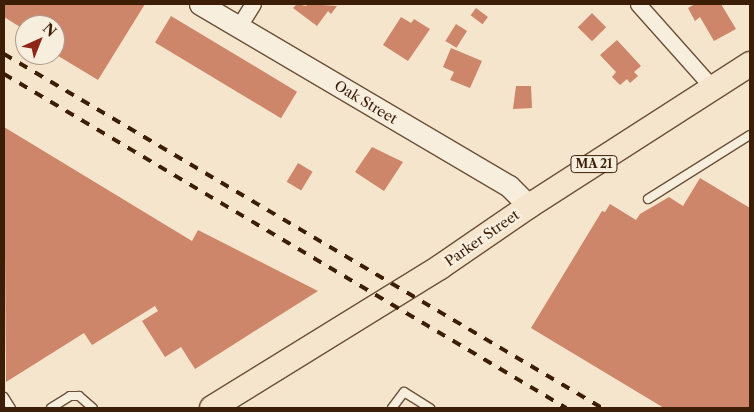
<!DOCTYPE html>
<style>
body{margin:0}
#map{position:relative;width:754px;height:412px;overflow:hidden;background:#f5e5cc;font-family:"Libre Caslon Text",serif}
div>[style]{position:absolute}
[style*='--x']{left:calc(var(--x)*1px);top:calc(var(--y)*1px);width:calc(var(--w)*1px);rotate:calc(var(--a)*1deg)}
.building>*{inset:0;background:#cd8669;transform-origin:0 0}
.roads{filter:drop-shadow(1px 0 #6a4f38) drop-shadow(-1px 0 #6a4f38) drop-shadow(0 1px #6a4f38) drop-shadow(0 -1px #6a4f38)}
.lane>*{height:8px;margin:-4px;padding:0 4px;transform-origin:4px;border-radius:4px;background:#f8eede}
.street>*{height:15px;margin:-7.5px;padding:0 7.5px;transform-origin:7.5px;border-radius:7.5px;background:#f8eede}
.secondary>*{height:21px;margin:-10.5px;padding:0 10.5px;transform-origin:10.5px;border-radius:10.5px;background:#f8eede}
.primary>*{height:24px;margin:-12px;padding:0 12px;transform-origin:12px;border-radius:12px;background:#f5e5cc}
.rail>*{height:4px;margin-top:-2px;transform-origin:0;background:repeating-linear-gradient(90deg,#3c1d06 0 9px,transparent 0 18px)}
span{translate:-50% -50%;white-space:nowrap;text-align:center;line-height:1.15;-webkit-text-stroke:5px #f8eede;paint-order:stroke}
.shield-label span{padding:1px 4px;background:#f8eede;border:1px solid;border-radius:4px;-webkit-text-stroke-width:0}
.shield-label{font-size:12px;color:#3c1d06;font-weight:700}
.street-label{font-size:14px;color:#3c1d06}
.frame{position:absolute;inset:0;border:5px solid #3c1d06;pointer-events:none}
.north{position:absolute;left:15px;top:15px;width:50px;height:50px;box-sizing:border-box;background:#f8eede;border:1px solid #ad9a88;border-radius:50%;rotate:44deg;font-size:14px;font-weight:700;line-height:20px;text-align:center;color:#3c1d06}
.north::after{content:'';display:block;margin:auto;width:18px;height:22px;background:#8f2418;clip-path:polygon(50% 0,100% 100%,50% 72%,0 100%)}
</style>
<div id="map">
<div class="building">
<div style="clip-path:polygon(4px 4px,145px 4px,98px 80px,55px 54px,55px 25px,25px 25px,25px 30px,4px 17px)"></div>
<div style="clip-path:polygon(297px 4px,306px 6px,308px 4px,337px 6px,331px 14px,328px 11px,317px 26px,293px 8px)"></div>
<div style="clip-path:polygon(695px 4px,721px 4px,736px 29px,714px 41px,700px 17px,695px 21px,688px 8px)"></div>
<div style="left:476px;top:8px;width:15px;height:9px;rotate:37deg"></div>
<div style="left:592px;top:13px;width:20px;height:20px;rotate:45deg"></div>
<div style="left:171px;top:16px;width:147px;height:31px;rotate:31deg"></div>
<div style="clip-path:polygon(401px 17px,411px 23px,414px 19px,430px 29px,408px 61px,383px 45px)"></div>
<div style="left:456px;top:24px;width:13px;height:20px;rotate:32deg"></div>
<div style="clip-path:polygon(617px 40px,641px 66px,634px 72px,638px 76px,630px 83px,627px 79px,620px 85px,612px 77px,616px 72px,600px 55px)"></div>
<div style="clip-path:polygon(451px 48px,482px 61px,470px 88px,450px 80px,454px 72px,443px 67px)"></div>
<div style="clip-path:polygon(516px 86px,531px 86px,532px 108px,513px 109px)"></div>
<div style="clip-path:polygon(4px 127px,192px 241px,198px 230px,318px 291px,195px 369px,181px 347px,165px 357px,142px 321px,158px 311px,155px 306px,92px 345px,84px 333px,6px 382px)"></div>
<div style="clip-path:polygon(372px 147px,403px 162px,384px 191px,355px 172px)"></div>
<div style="left:298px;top:163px;width:17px;height:22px;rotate:31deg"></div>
<div style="clip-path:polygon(700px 178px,750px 208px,750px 408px,664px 408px,531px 328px,602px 211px,605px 212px,610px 204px,636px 220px,640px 214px,669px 197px,683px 206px)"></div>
</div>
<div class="roads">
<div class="lane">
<div style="--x:648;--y:199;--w:120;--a:-32.1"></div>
<div style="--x:4;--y:397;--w:13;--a:58"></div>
<div style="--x:51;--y:408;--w:22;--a:-32"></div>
<div style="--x:70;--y:396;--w:9;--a:0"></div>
<div style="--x:79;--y:396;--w:18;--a:41"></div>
<div style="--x:392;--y:408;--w:20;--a:-53"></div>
<div style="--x:404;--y:392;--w:31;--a:32"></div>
</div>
<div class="street">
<div style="--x:638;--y:4;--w:111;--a:48.3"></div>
<div style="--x:239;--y:26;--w:26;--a:-58"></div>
</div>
<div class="secondary">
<div style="--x:200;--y:4;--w:359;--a:30.5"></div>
<div style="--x:509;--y:186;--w:28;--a:45"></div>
</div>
<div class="primary">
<div style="--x:212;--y:408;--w:268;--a:-31.7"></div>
<div style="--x:440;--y:267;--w:108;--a:-34.4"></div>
<div style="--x:529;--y:206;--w:263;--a:-32.7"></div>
</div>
</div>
<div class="rail">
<div style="--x:4;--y:54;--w:695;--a:30.62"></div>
<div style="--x:4;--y:74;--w:654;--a:30.72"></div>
</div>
<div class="shield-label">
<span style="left:594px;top:164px">MA 21</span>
</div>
<div class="street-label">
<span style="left:366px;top:102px;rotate:31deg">Oak Street</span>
<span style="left:482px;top:238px;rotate:-35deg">Parker Street</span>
</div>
<div class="frame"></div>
<div class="north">N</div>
</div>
